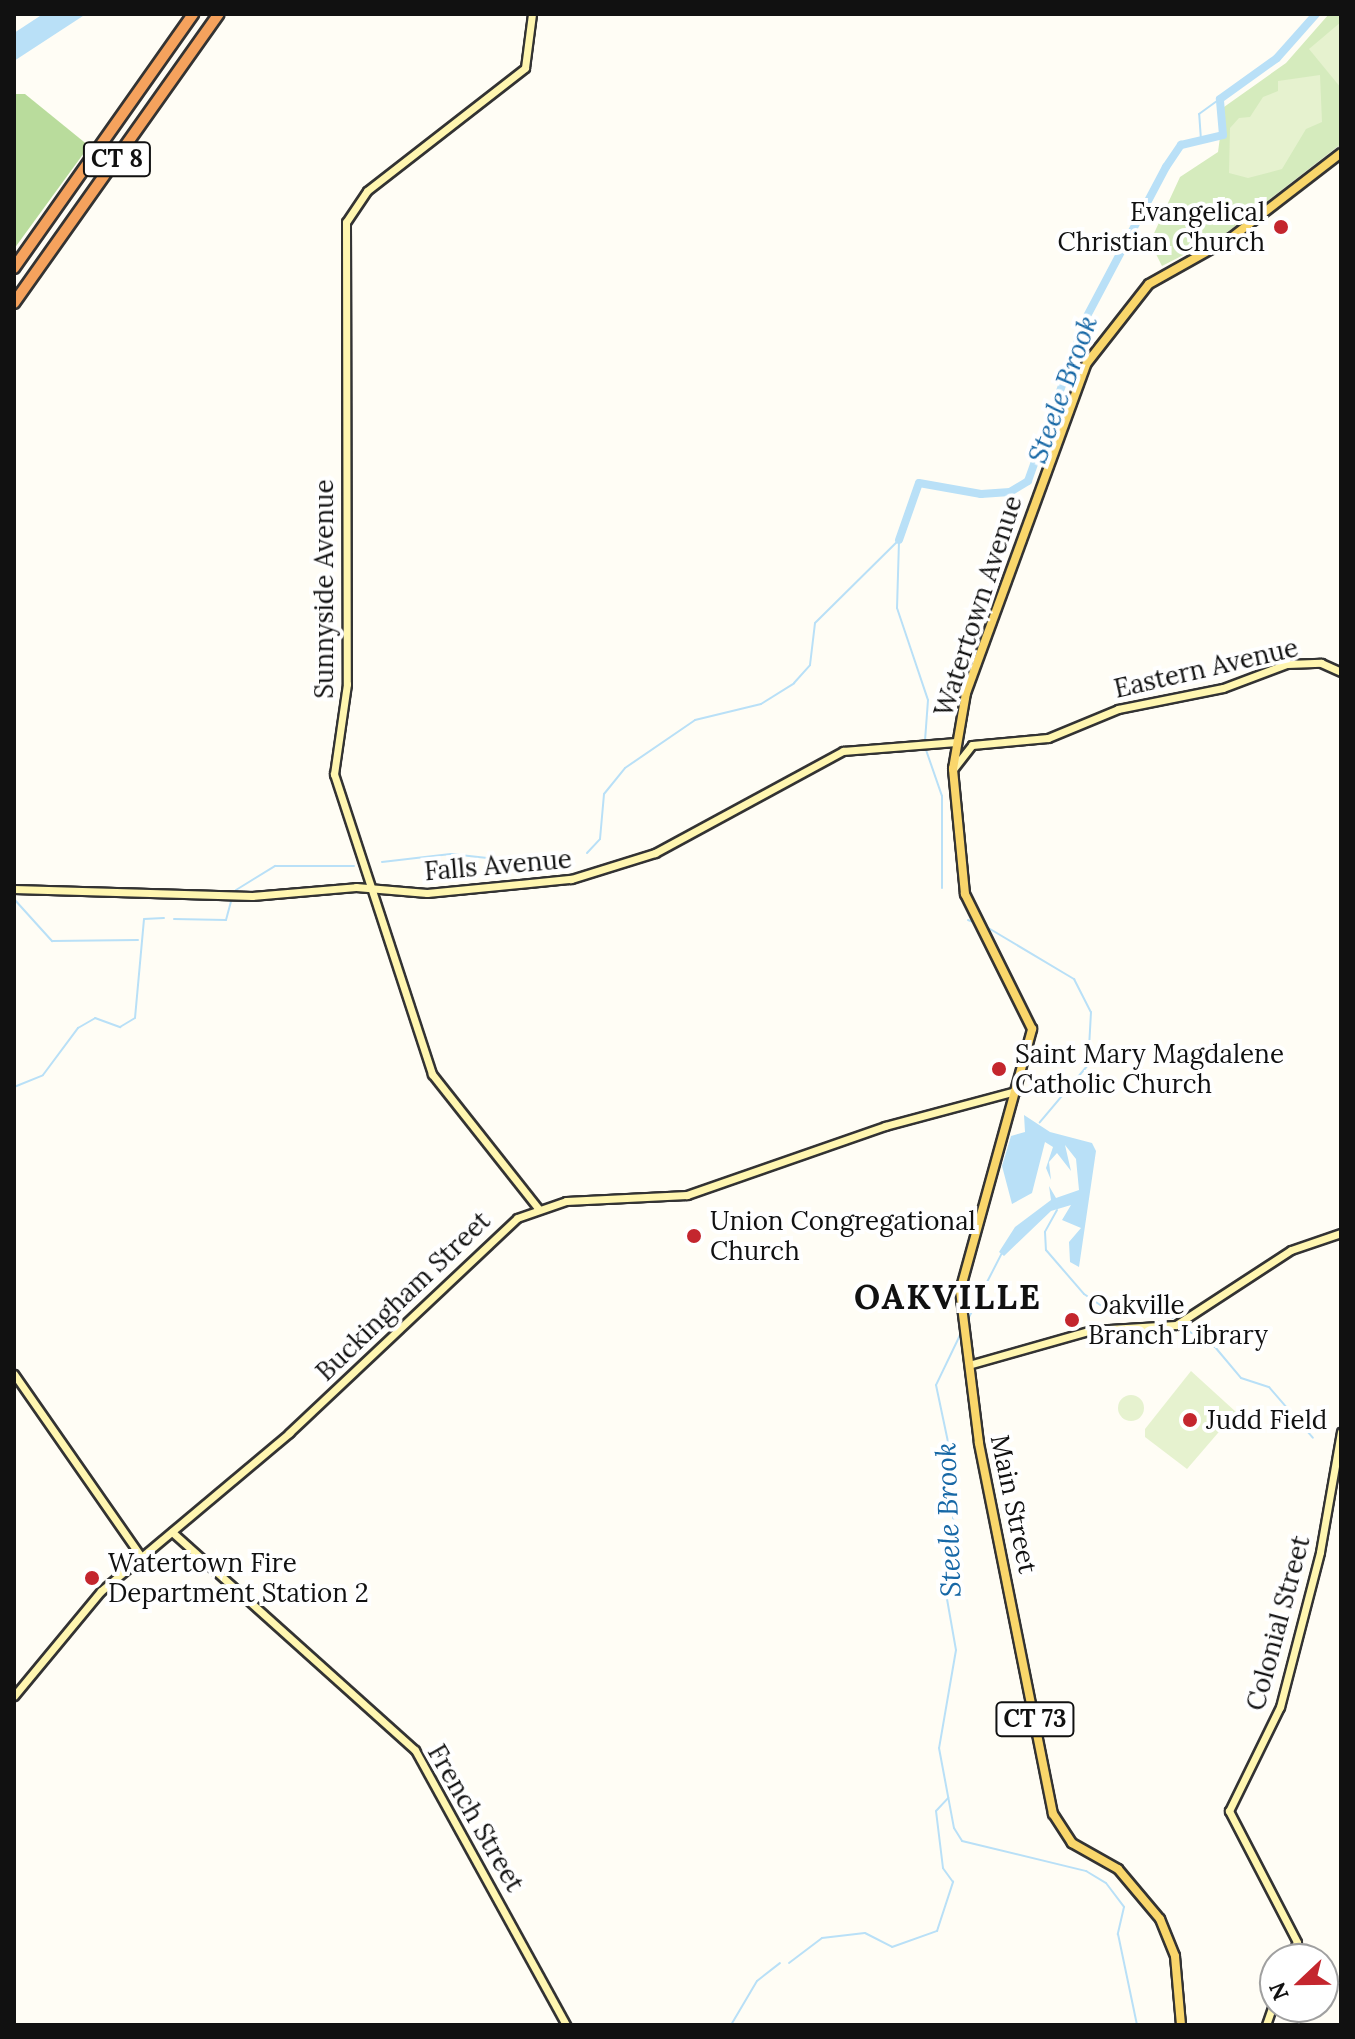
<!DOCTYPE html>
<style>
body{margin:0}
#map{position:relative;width:1355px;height:2039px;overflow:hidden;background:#fffdf5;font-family:Lora,serif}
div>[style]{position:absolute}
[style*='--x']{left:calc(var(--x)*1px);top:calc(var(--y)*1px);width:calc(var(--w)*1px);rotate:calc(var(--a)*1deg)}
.green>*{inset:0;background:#d5ebbd}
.forest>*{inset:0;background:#b9dc9c}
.pitch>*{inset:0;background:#e6f2cf}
.round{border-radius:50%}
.water>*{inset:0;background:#b9e0f7}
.stream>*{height:2px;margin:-1px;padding:0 1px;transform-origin:1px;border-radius:1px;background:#b9e0f7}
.river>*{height:8px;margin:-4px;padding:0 4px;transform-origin:4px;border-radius:4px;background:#b9e0f7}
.roads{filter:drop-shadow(2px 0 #333) drop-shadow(-2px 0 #333) drop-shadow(0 2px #333) drop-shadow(0 -2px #333)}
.secondary>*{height:7px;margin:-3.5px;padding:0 3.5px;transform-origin:3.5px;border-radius:3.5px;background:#fff6b0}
.primary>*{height:8px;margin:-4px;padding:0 4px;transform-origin:4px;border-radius:4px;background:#f9d66b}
.highway>*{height:10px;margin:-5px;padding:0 5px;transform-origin:5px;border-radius:5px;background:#f5a25d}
.dots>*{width:22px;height:22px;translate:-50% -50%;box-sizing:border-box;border:4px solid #fff;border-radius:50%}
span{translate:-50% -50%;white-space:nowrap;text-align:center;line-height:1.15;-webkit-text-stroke:8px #fff;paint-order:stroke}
.shield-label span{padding:2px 6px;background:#fff;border:2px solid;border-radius:6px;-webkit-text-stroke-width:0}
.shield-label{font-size:24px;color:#111;font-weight:700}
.poi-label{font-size:26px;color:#111}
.right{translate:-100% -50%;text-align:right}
.left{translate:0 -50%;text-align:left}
.street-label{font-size:26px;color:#111}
.water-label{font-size:28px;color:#1768a6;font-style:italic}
.district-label{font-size:34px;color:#111;font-weight:700;letter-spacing:2px}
.frame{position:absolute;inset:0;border:16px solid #111;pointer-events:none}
.north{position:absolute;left:1259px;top:1943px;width:80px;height:80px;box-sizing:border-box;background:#fff;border:2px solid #a0a0a0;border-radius:50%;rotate:248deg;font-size:22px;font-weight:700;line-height:32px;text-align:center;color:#111}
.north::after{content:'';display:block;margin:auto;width:28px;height:36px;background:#c4262e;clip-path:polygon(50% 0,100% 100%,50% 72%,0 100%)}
</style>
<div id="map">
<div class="green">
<div style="clip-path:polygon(1329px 14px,1341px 14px,1341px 144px,1226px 233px,1162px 266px,1150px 242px,1180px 177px,1218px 152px,1224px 107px,1286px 63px)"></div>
</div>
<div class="forest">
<div style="clip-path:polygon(14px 94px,25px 94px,89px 146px,14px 249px)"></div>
</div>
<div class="pitch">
<div style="clip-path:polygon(1341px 22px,1341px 88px,1309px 49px)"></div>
<div style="clip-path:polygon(1320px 75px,1322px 122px,1306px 129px,1282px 169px,1248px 178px,1229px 173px,1230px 128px,1239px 118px,1250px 117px,1263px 97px,1278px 91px,1278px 81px)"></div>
<div style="clip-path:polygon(1191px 1371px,1236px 1412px,1187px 1469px,1145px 1437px,1145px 1429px)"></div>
<div class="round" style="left:1118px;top:1395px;width:26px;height:26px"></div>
</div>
<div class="water">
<div style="clip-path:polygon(43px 14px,86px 14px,14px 61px,14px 33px)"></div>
<div style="clip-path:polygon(1024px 1115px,1050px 1132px,1092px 1143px,1096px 1151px,1079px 1267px,1070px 1262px,1069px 1242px,1081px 1228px,1062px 1220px,1071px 1205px,1051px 1211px,1004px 1256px,999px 1252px,1015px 1227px,1051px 1200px,1049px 1186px,1056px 1198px,1079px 1190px,1076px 1159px,1065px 1145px,1071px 1171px,1057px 1153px,1049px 1162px,1051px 1180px,1046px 1168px,1053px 1147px,1045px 1142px,1032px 1193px,1012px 1204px,1002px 1166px,1011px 1136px,1025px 1132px)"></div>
</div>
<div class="stream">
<div style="--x:1201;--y:140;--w:26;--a:-94"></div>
<div style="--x:1199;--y:114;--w:26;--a:-36"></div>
<div style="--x:899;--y:541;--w:67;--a:91.7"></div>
<div style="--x:897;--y:608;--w:97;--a:71.4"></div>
<div style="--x:928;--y:700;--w:41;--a:94.2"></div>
<div style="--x:925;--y:747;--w:52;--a:70.9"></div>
<div style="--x:942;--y:796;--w:92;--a:90"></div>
<div style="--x:587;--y:853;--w:19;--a:-47"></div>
<div style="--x:600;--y:839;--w:45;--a:-84.9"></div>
<div style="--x:604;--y:794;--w:33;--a:-51"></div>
<div style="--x:625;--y:768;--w:85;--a:-34.4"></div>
<div style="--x:695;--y:720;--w:68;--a:-13.6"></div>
<div style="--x:761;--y:704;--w:39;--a:-32"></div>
<div style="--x:794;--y:683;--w:24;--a:-48"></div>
<div style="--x:810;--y:665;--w:42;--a:-83.2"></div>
<div style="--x:815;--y:623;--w:118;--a:-44.7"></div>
<div style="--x:382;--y:862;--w:69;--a:-6.6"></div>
<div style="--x:451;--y:854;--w:72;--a:6.3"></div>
<div style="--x:236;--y:890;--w:46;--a:-31.6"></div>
<div style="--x:275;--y:866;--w:79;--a:0"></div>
<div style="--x:14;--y:899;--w:57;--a:47.9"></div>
<div style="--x:52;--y:941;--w:86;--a:-0.7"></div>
<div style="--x:174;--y:919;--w:52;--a:1.1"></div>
<div style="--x:226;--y:920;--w:20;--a:-75"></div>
<div style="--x:968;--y:920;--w:9;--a:21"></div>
<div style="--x:985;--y:926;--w:104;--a:30.8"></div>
<div style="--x:1074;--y:979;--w:37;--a:63"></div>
<div style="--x:1091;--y:1012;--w:53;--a:93.2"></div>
<div style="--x:1088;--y:1065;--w:75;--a:130.1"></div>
<div style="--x:14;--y:1087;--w:31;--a:-22"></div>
<div style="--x:43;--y:1075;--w:59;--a:-53.3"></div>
<div style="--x:78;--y:1028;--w:20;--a:-30"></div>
<div style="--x:95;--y:1018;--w:27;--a:20"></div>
<div style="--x:120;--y:1027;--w:17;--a:-31"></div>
<div style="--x:135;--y:1018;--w:99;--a:-84.8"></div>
<div style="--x:144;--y:919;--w:20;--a:-3"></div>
<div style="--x:1057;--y:1210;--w:25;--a:119"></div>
<div style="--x:1045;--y:1232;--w:18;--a:87"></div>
<div style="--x:1046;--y:1250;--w:58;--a:49.2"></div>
<div style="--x:1084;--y:1294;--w:29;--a:34"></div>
<div style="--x:1108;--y:1310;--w:45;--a:-16.8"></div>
<div style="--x:1151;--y:1297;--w:30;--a:44"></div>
<div style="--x:967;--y:1321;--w:76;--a:-62.8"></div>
<div style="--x:1185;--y:1329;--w:35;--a:31"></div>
<div style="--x:1215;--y:1347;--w:40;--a:50"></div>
<div style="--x:1241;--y:1378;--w:29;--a:18"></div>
<div style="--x:1269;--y:1387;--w:67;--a:49.2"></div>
<div style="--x:962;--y:1331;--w:60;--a:115.7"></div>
<div style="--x:936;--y:1385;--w:78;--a:78.1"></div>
<div style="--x:952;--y:1461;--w:101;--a:88.9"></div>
<div style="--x:954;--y:1562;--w:38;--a:101"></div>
<div style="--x:947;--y:1599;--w:52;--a:80"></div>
<div style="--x:956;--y:1650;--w:99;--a:99.8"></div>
<div style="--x:939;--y:1748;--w:81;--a:79.4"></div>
<div style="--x:954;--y:1828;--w:15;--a:58"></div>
<div style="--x:962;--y:1841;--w:128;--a:13.6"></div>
<div style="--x:1086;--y:1871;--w:23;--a:31"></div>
<div style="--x:1106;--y:1883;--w:30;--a:53"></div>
<div style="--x:1124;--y:1907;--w:28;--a:103"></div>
<div style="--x:1118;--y:1934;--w:93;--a:78.2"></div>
<div style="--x:789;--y:1963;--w:41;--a:-37.1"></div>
<div style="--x:822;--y:1938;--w:43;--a:-6.6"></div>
<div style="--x:865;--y:1933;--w:30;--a:27"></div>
<div style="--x:892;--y:1947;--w:48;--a:-19.6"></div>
<div style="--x:937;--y:1931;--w:52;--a:-71.9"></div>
<div style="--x:953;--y:1882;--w:17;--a:-126"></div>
<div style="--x:943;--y:1868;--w:57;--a:-97"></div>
<div style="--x:936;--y:1811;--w:18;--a:-47"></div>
<div style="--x:731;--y:2025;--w:51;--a:-59.4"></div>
<div style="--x:757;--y:1981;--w:29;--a:-38"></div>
</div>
<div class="river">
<div style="--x:899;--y:540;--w:60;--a:-70.7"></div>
<div style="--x:919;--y:483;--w:63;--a:10.1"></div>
<div style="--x:981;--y:494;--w:29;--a:-4"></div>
<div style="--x:1010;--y:492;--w:21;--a:-31"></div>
<div style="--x:1028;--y:481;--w:173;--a:-70.4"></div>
<div style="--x:1086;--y:318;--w:171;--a:-62.1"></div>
<div style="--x:1166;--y:167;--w:27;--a:-56"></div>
<div style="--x:1181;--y:145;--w:43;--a:-13.4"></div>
<div style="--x:1223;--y:135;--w:36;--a:-95"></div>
<div style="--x:1220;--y:99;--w:70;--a:-35.7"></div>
<div style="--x:1277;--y:58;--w:59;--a:-48.4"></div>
</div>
<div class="roads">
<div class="secondary">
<div style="--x:532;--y:14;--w:54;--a:97.4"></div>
<div style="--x:525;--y:68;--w:200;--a:142.1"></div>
<div style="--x:367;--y:191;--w:37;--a:124"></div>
<div style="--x:346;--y:222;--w:462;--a:89.9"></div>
<div style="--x:347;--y:684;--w:91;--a:98.2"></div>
<div style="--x:334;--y:774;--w:316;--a:71.9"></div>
<div style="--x:432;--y:1074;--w:171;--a:51.7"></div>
<div style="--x:954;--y:768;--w:29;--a:-52"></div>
<div style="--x:972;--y:745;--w:76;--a:-5.3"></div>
<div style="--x:1048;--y:738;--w:76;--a:-22.5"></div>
<div style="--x:1118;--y:709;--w:107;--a:-11.3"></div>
<div style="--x:1223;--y:688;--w:68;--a:-20.6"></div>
<div style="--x:1287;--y:664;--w:34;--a:-2"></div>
<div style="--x:1321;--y:663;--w:22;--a:24"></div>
<div style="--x:14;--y:889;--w:238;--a:1.7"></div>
<div style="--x:252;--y:896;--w:104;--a:-4.9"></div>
<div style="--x:356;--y:887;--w:71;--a:4.8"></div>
<div style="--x:427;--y:893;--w:145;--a:-5.6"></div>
<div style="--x:571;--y:879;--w:88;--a:-17.2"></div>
<div style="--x:655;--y:853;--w:214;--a:-28.5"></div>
<div style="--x:843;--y:751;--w:113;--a:-4.6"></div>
<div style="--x:972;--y:1364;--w:125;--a:-15.8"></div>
<div style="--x:1092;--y:1330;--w:84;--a:-3.4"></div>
<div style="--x:1176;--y:1325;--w:137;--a:-33.1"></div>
<div style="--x:1291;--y:1250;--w:53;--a:-18.8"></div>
<div style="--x:14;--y:1374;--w:223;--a:55.2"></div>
<div style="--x:172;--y:1532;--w:326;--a:41.9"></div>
<div style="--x:415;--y:1750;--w:314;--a:61.2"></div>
<div style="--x:14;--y:1696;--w:136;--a:-50.4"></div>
<div style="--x:101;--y:1591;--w:246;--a:-40"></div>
<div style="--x:289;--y:1433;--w:313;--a:-43.3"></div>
<div style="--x:517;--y:1218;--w:52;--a:-19.1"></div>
<div style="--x:566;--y:1201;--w:121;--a:-2.8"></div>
<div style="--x:687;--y:1195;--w:210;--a:-19.2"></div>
<div style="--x:885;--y:1126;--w:136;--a:-15"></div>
<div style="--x:1290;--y:1959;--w:18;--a:-68"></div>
<div style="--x:1297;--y:1942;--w:148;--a:-117.4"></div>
<div style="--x:1229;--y:1811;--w:116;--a:-63.9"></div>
<div style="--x:1280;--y:1707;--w:160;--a:-75.5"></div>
<div style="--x:1320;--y:1552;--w:122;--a:-80.1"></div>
<div style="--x:1266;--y:2025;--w:28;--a:-71"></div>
</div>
<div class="primary">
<div style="--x:1181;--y:2025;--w:69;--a:-95"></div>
<div style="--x:1175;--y:1956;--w:40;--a:-112"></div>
<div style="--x:1160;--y:1919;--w:65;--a:-130"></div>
<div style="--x:1118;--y:1869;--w:53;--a:-150.5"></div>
<div style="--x:1072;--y:1843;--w:35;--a:-123"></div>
<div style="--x:1053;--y:1814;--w:378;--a:-101.3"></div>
<div style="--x:979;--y:1443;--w:153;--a:-97.1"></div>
<div style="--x:960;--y:1291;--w:272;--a:-74.6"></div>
<div style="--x:1032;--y:1029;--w:151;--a:-116.4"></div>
<div style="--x:965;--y:894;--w:126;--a:-95.5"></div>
<div style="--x:953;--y:769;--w:77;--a:-80.3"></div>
<div style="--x:966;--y:693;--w:351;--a:-69.9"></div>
<div style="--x:1087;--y:363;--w:100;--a:-51.9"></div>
<div style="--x:1149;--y:284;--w:94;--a:-29.3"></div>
<div style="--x:1231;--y:238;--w:139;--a:-37.7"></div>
</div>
<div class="highway">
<div style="--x:14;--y:268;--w:311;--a:-54.8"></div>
<div style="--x:14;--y:303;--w:354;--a:-54.7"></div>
</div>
</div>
<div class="dots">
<div style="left:1281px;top:227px;background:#c4262e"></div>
<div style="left:999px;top:1069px;background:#c4262e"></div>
<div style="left:694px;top:1236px;background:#c4262e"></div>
<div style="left:1072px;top:1320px;background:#c4262e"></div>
<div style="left:1190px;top:1420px;background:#c4262e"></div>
<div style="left:92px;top:1578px;background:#c4262e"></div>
</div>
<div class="shield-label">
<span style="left:117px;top:159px">CT 8</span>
<span style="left:1035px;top:1719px">CT 73</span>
</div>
<div class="poi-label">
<span class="right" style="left:1265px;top:227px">Evangelical<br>Christian Church</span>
<span class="left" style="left:1015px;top:1069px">Saint Mary Magdalene<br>Catholic Church</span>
<span class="left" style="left:710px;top:1236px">Union Congregational<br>Church</span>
<span class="left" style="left:1088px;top:1320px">Oakville<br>Branch Library</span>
<span class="left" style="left:1206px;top:1420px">Judd Field</span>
<span class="left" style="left:108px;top:1578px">Watertown Fire<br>Department Station 2</span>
</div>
<div class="street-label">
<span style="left:324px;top:589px;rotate:-90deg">Sunnyside Avenue</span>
<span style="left:978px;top:606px;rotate:-72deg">Watertown Avenue</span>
<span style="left:1206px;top:668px;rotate:-13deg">Eastern Avenue</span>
<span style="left:498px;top:865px;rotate:-5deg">Falls Avenue</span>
<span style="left:403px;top:1296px;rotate:-44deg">Buckingham Street</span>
<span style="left:1014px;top:1504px;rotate:78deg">Main Street</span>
<span style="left:1278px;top:1623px;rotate:-75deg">Colonial Street</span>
<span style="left:476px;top:1818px;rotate:60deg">French Street</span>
</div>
<div class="water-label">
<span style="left:1062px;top:389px;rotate:-70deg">Steele Brook</span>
<span style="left:948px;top:1520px;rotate:-92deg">Steele Brook</span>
</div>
<div class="district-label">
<span style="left:948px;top:1297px">OAKVILLE</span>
</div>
<div class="frame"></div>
<div class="north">N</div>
</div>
